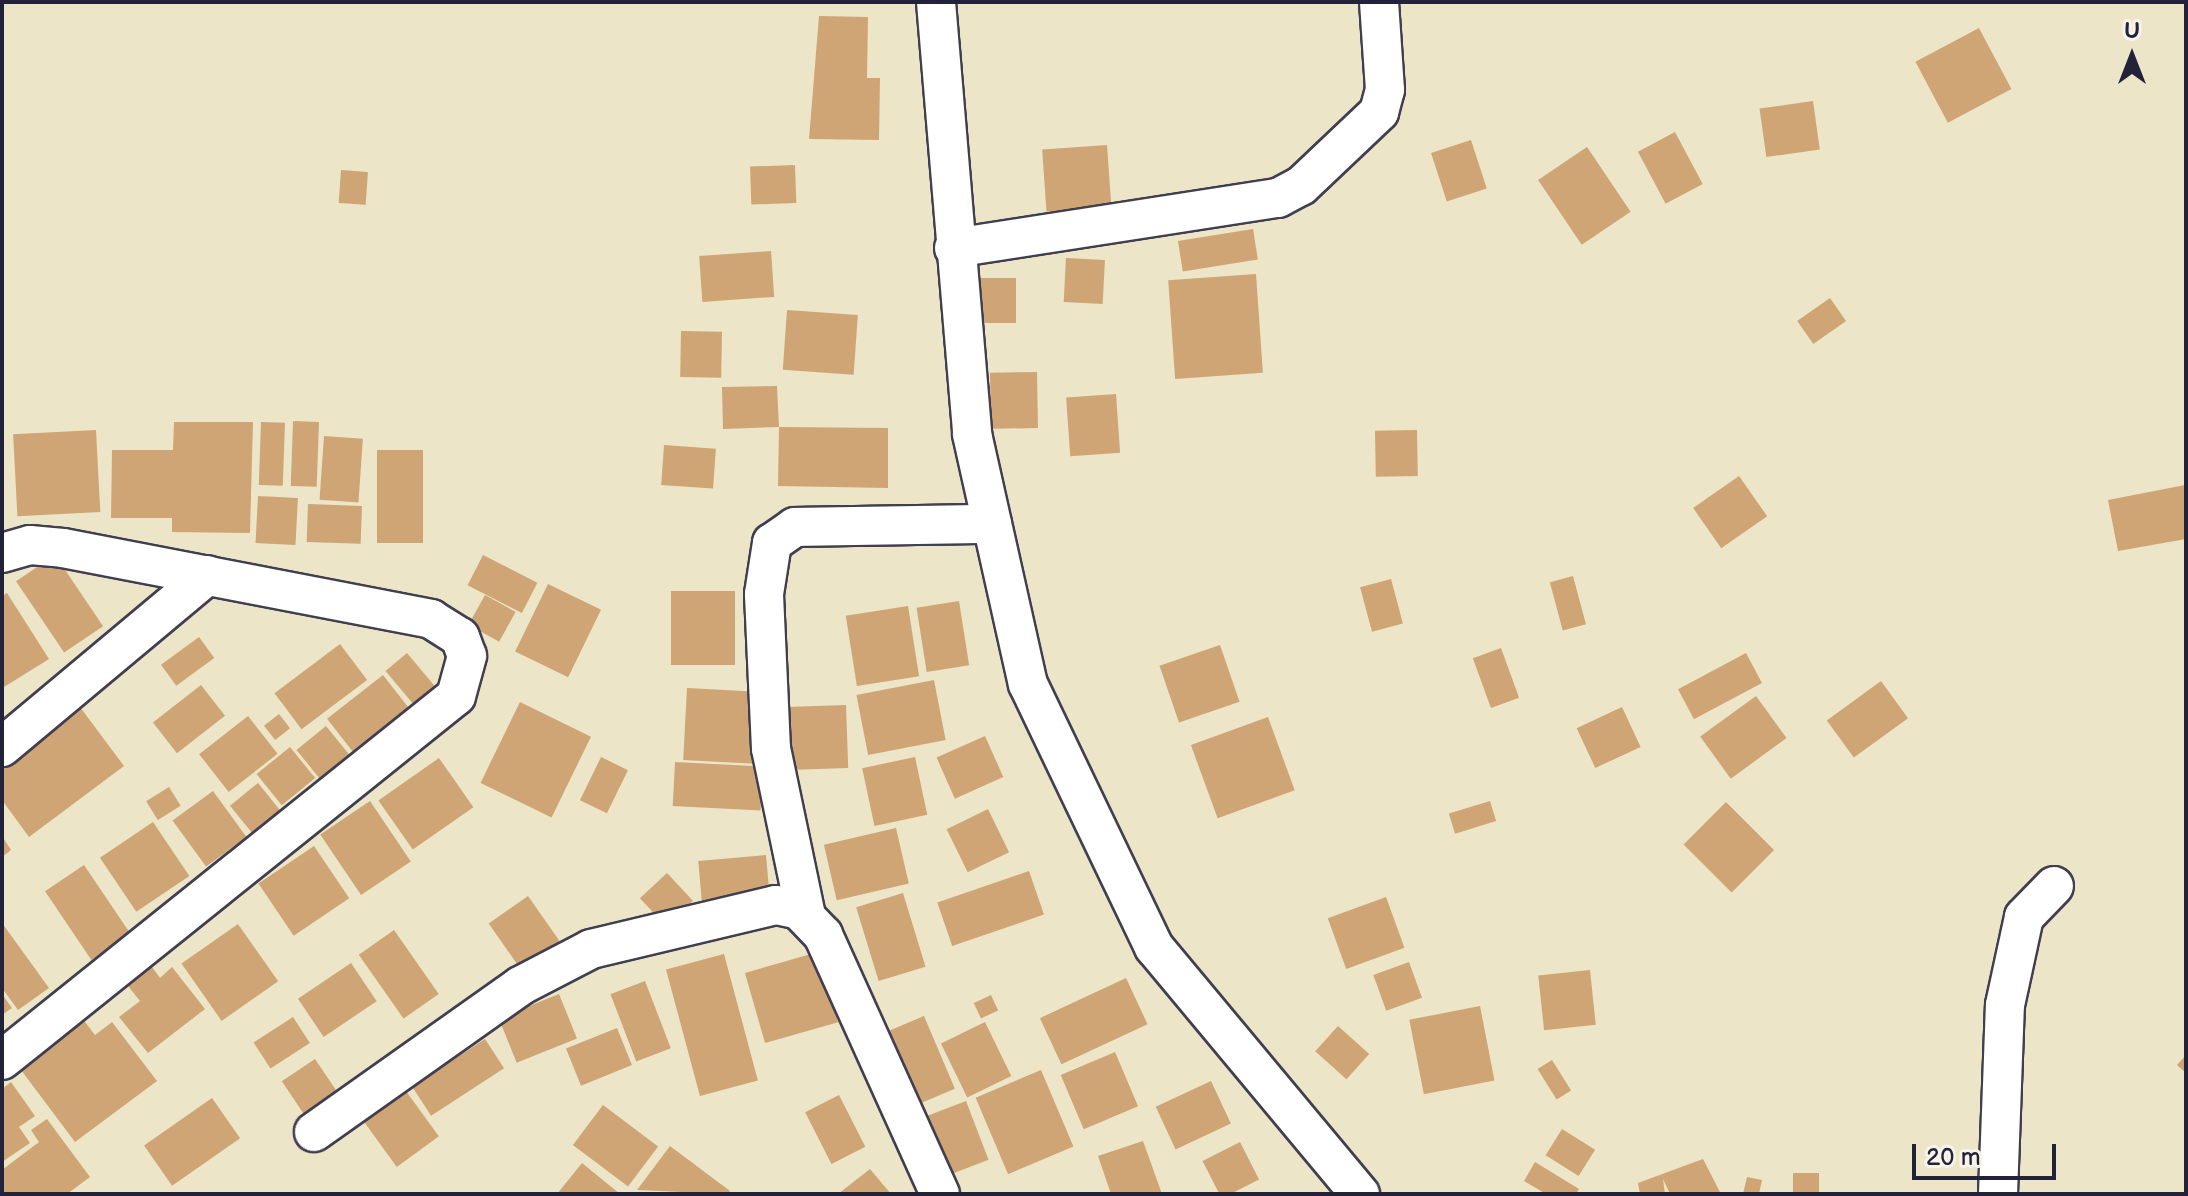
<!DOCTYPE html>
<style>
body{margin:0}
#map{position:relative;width:2188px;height:1196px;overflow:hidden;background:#ece5c7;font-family:"Balsamiq Sans",sans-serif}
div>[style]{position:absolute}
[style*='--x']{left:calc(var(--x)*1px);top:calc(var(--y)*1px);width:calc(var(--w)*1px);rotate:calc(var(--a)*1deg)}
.building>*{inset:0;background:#cfa576;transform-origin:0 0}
.roads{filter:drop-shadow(2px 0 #403f50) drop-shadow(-2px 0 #403f50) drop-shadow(0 2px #403f50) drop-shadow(0 -2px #403f50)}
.street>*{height:38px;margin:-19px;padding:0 19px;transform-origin:19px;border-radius:19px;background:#fff}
span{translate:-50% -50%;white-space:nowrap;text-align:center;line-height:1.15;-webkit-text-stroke:7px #f7f3e8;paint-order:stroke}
.frame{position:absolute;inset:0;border:4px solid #22223b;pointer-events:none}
.north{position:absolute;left:2092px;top:16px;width:80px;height:80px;-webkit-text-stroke:6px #f7f3e8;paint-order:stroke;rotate:0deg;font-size:22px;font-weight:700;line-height:32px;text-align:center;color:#22223b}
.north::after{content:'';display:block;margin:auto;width:28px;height:36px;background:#22223b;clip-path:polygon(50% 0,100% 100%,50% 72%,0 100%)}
.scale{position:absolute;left:1912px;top:1144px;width:144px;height:36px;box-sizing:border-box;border:4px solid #22223b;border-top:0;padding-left:10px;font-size:24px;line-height:28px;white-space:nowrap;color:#22223b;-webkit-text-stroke:6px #f7f3e8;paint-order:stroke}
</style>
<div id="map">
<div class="building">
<div style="clip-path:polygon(819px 16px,868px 17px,867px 78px,880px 78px,879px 140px,809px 139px)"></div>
<div style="left:1979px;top:28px;width:69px;height:72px;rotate:62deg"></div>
<div style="left:1813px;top:101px;width:49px;height:54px;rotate:82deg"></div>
<div style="left:1675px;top:132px;width:59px;height:42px;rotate:62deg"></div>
<div style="left:1471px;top:140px;width:51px;height:42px;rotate:72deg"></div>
<div style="left:1107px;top:145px;width:62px;height:65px;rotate:86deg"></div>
<div style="left:1587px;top:147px;width:78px;height:59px;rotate:56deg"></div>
<div style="left:795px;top:165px;width:38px;height:45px;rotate:88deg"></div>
<div style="left:341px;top:170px;width:27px;height:33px;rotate:4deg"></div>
<div style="left:1253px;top:229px;width:31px;height:76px;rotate:81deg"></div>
<div style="left:771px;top:251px;width:46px;height:72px;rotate:86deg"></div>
<div style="left:1066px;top:258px;width:39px;height:44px;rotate:3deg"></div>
<div style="left:1256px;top:274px;width:99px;height:88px;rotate:86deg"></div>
<div style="left:975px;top:278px;width:41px;height:45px"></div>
<div style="left:1830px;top:298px;width:28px;height:40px;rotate:55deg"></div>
<div style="left:787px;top:310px;width:71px;height:60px;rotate:4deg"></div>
<div style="left:681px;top:331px;width:41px;height:46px;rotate:1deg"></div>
<div style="left:1037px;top:372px;width:56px;height:47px;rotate:89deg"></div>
<div style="clip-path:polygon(777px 386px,779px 427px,888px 428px,888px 488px,778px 486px,779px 427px,723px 429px,722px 387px)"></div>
<div style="left:1116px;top:394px;width:59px;height:50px;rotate:86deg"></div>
<div style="left:293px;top:421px;width:26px;height:65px;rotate:2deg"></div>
<div style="clip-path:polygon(174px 422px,253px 422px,250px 533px,172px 532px,172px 518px,111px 518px,112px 450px,173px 450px)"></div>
<div style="left:261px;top:422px;width:24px;height:63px;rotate:2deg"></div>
<div style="left:96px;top:430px;width:82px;height:83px;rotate:87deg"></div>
<div style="left:1417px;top:430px;width:46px;height:42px;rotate:89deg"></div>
<div style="left:324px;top:436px;width:39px;height:64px;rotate:4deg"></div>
<div style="left:664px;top:445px;width:52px;height:40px;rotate:4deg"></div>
<div style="left:377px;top:450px;width:46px;height:93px"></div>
<div style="left:1739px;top:476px;width:49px;height:56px;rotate:55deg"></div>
<div style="clip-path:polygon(2185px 485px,2186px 539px,2118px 551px,2108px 500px)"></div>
<div style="left:258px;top:496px;width:40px;height:47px;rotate:3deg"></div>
<div style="left:308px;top:504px;width:54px;height:38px;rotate:2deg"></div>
<div style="left:55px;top:555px;width:86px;height:47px;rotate:56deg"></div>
<div style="left:483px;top:555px;width:61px;height:34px;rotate:27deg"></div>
<div style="left:1573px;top:576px;width:50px;height:24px;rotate:75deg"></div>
<div style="left:1391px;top:579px;width:46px;height:32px;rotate:75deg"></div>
<div style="left:548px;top:584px;width:59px;height:75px;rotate:26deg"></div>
<div style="left:671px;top:591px;width:64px;height:74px"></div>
<div style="clip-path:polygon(7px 593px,49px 659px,4px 687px,2px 596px)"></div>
<div style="left:485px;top:595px;width:35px;height:34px;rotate:29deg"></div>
<div style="left:959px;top:601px;width:65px;height:43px;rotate:81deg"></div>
<div style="left:908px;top:606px;width:71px;height:63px;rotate:81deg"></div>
<div style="left:199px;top:637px;width:26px;height:47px;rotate:54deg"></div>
<div style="left:340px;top:644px;width:45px;height:82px;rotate:53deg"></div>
<div style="left:1220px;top:645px;width:60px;height:64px;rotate:71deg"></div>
<div style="left:1501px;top:648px;width:53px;height:30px;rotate:70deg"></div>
<div style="left:407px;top:653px;width:56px;height:28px;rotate:50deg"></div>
<div style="left:1746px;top:653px;width:34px;height:77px;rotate:62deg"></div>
<div style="left:383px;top:675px;width:42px;height:71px;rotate:52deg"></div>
<div style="left:934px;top:680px;width:61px;height:79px;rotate:79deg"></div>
<div style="left:1881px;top:681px;width:46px;height:67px;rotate:54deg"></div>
<div style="left:201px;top:685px;width:39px;height:61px;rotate:52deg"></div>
<div style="left:687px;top:688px;width:76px;height:72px;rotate:3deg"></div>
<div style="left:1756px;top:696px;width:52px;height:69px;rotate:54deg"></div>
<div style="left:520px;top:702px;width:79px;height:90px;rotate:26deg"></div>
<div style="left:846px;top:705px;width:63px;height:67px;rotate:88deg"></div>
<div style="clip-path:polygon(80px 707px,124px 766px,29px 837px,2px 800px,2px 765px)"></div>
<div style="left:1622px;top:707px;width:44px;height:50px;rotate:65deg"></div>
<div style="left:279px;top:714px;width:18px;height:19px;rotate:52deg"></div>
<div style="left:248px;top:716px;width:48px;height:62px;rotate:52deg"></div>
<div style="left:1268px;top:717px;width:78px;height:82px;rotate:70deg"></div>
<div style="left:326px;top:726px;width:46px;height:38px;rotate:51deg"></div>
<div style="left:985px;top:736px;width:45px;height:53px;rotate:66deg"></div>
<div style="left:290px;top:747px;width:40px;height:43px;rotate:51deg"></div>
<div style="left:601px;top:757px;width:30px;height:48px;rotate:26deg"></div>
<div style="left:915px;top:757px;width:59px;height:54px;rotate:78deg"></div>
<div style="left:439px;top:758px;width:60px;height:74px;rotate:55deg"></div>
<div style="left:675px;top:762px;width:88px;height:44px;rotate:3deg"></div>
<div style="left:258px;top:783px;width:38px;height:36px;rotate:51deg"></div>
<div style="left:169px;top:787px;width:22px;height:27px;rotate:58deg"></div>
<div style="left:213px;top:791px;width:57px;height:50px;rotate:54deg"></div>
<div style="left:370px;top:801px;width:73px;height:60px;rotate:56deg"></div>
<div style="left:1490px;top:801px;width:21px;height:43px;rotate:73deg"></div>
<div style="left:1726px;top:802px;width:68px;height:60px;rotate:45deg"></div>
<div style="left:988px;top:809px;width:48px;height:46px;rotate:64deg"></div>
<div style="left:153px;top:822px;width:65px;height:64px;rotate:56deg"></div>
<div style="left:896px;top:828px;width:57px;height:74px;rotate:77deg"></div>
<div style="clip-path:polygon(2px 836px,11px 850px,2px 857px)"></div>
<div style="left:314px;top:846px;width:63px;height:67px;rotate:56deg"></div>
<div style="left:766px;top:855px;width:46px;height:68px;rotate:85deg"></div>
<div style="left:84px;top:865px;width:83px;height:47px;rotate:56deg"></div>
<div style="left:1029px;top:871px;width:46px;height:97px;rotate:71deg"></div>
<div style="left:667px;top:873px;width:38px;height:37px;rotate:47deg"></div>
<div style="left:903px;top:893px;width:77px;height:49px;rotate:73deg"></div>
<div style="left:528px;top:896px;width:55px;height:48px;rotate:55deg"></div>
<div style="left:1386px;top:897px;width:54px;height:62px;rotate:70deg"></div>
<div style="clip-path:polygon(2px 923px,49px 988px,18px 1010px,2px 988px)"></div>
<div style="left:238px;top:924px;width:70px;height:69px;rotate:55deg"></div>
<div style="left:394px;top:930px;width:78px;height:43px;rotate:55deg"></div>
<div style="left:818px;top:952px;width:73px;height:76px;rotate:74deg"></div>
<div style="left:724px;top:954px;width:131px;height:60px;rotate:75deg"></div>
<div style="left:1409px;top:962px;width:38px;height:38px;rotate:70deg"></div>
<div style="left:351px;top:963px;width:46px;height:64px;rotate:56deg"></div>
<div style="clip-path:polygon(152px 967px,160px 978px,172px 967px,205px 1009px,148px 1053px,119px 1017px,140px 1001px,128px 986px)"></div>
<div style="left:1590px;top:970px;width:55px;height:52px;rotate:84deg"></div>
<div style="left:1126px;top:978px;width:51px;height:95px;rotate:65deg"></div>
<div style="left:645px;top:981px;width:72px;height:37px;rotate:69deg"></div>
<div style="clip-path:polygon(2px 994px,12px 1008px,2px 1015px)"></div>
<div style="left:559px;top:994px;width:48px;height:65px;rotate:68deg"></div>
<div style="left:991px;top:995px;width:17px;height:19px;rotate:65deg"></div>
<div style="left:1480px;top:1006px;width:76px;height:72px;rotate:79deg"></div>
<div style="clip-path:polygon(79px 1014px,95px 1035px,112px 1022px,157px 1081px,75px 1142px,15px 1062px)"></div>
<div style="left:924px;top:1016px;width:79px;height:38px;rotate:67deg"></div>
<div style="left:293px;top:1017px;width:31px;height:47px;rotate:57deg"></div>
<div style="left:985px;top:1022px;width:60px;height:49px;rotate:64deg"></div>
<div style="left:1338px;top:1026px;width:42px;height:34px;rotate:42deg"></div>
<div style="left:617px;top:1028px;width:40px;height:55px;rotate:68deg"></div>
<div style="left:485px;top:1039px;width:35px;height:87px;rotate:57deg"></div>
<div style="left:1115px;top:1052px;width:59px;height:59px;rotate:67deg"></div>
<div style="clip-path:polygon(2186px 1055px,2186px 1073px,2177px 1065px)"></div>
<div style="left:315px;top:1059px;width:42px;height:40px;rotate:56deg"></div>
<div style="left:1552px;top:1060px;width:36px;height:17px;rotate:58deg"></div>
<div style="left:1041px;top:1070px;width:83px;height:71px;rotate:67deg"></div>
<div style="left:1211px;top:1081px;width:47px;height:61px;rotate:65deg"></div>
<div style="clip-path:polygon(11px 1082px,35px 1116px,19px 1127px,30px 1143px,2px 1162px,2px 1089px)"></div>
<div style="left:403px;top:1087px;width:61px;height:52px;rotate:54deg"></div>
<div style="left:839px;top:1095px;width:58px;height:38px;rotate:63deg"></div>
<div style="left:212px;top:1098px;width:49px;height:83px;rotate:55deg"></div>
<div style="left:966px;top:1101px;width:63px;height:44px;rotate:69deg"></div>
<div style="left:603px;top:1105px;width:69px;height:50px;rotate:37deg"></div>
<div style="clip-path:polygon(47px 1119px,90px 1177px,67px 1194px,2px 1194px,2px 1170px,39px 1142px,31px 1130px)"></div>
<div style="left:1562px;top:1129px;width:39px;height:31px;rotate:32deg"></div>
<div style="clip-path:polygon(1143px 1141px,1162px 1194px,1111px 1194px,1098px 1156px)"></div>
<div style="left:1240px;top:1142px;width:42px;height:42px;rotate:63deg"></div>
<div style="clip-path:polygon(670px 1146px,730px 1191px,728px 1194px,637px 1190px)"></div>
<div style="clip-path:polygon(1703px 1159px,1721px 1194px,1670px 1194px,1663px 1179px,1665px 1194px,1640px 1194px,1638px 1183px)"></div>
<div style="clip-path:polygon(1535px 1162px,1579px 1189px,1576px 1194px,1546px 1194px,1524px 1181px)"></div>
<div style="clip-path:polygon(582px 1163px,620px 1194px,557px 1194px)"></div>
<div style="clip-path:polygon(870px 1169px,891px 1194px,838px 1194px)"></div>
<div style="left:1793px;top:1173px;width:26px;height:21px"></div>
<div style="clip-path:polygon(1747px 1177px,1762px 1180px,1759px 1194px,1743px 1194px)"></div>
</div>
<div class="roads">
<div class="street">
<div style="--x:936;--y:2;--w:433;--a:85.2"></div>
<div style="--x:972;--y:434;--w:256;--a:77.4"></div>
<div style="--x:1028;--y:684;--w:292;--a:64.4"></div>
<div style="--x:1154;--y:947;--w:322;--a:50.2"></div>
<div style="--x:954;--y:248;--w:328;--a:-8.8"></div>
<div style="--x:1278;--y:198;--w:26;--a:-28"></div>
<div style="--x:1301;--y:186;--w:108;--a:-43.5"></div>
<div style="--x:1379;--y:112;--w:23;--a:-75"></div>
<div style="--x:1385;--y:90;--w:88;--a:-93.9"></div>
<div style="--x:2;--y:553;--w:29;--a:-16"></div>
<div style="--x:30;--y:545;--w:33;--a:5"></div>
<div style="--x:63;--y:548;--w:375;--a:10.9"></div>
<div style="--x:431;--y:619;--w:34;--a:32"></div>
<div style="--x:460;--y:637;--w:20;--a:70"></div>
<div style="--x:467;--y:656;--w:41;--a:105.4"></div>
<div style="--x:456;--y:696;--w:582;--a:141.28"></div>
<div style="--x:2;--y:747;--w:268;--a:-39.9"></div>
<div style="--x:806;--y:916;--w:171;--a:-101.8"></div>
<div style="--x:771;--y:749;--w:155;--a:-92.6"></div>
<div style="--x:764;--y:594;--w:52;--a:-81.1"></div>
<div style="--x:772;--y:543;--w:28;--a:-35"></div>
<div style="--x:795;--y:527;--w:197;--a:-0.9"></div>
<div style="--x:314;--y:1132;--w:252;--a:-35.3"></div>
<div style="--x:520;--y:986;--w:80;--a:-27.5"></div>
<div style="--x:591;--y:949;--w:190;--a:-13.4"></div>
<div style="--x:776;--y:905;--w:24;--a:12"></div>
<div style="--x:799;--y:910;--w:35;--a:46"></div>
<div style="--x:823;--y:935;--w:284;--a:65.7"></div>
<div style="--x:1998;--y:1194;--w:189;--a:-87.9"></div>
<div style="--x:2005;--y:1005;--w:90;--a:-77.8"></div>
<div style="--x:2024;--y:917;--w:43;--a:-45.9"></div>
</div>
</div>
<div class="frame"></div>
<div class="north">U</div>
<div class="scale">20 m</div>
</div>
